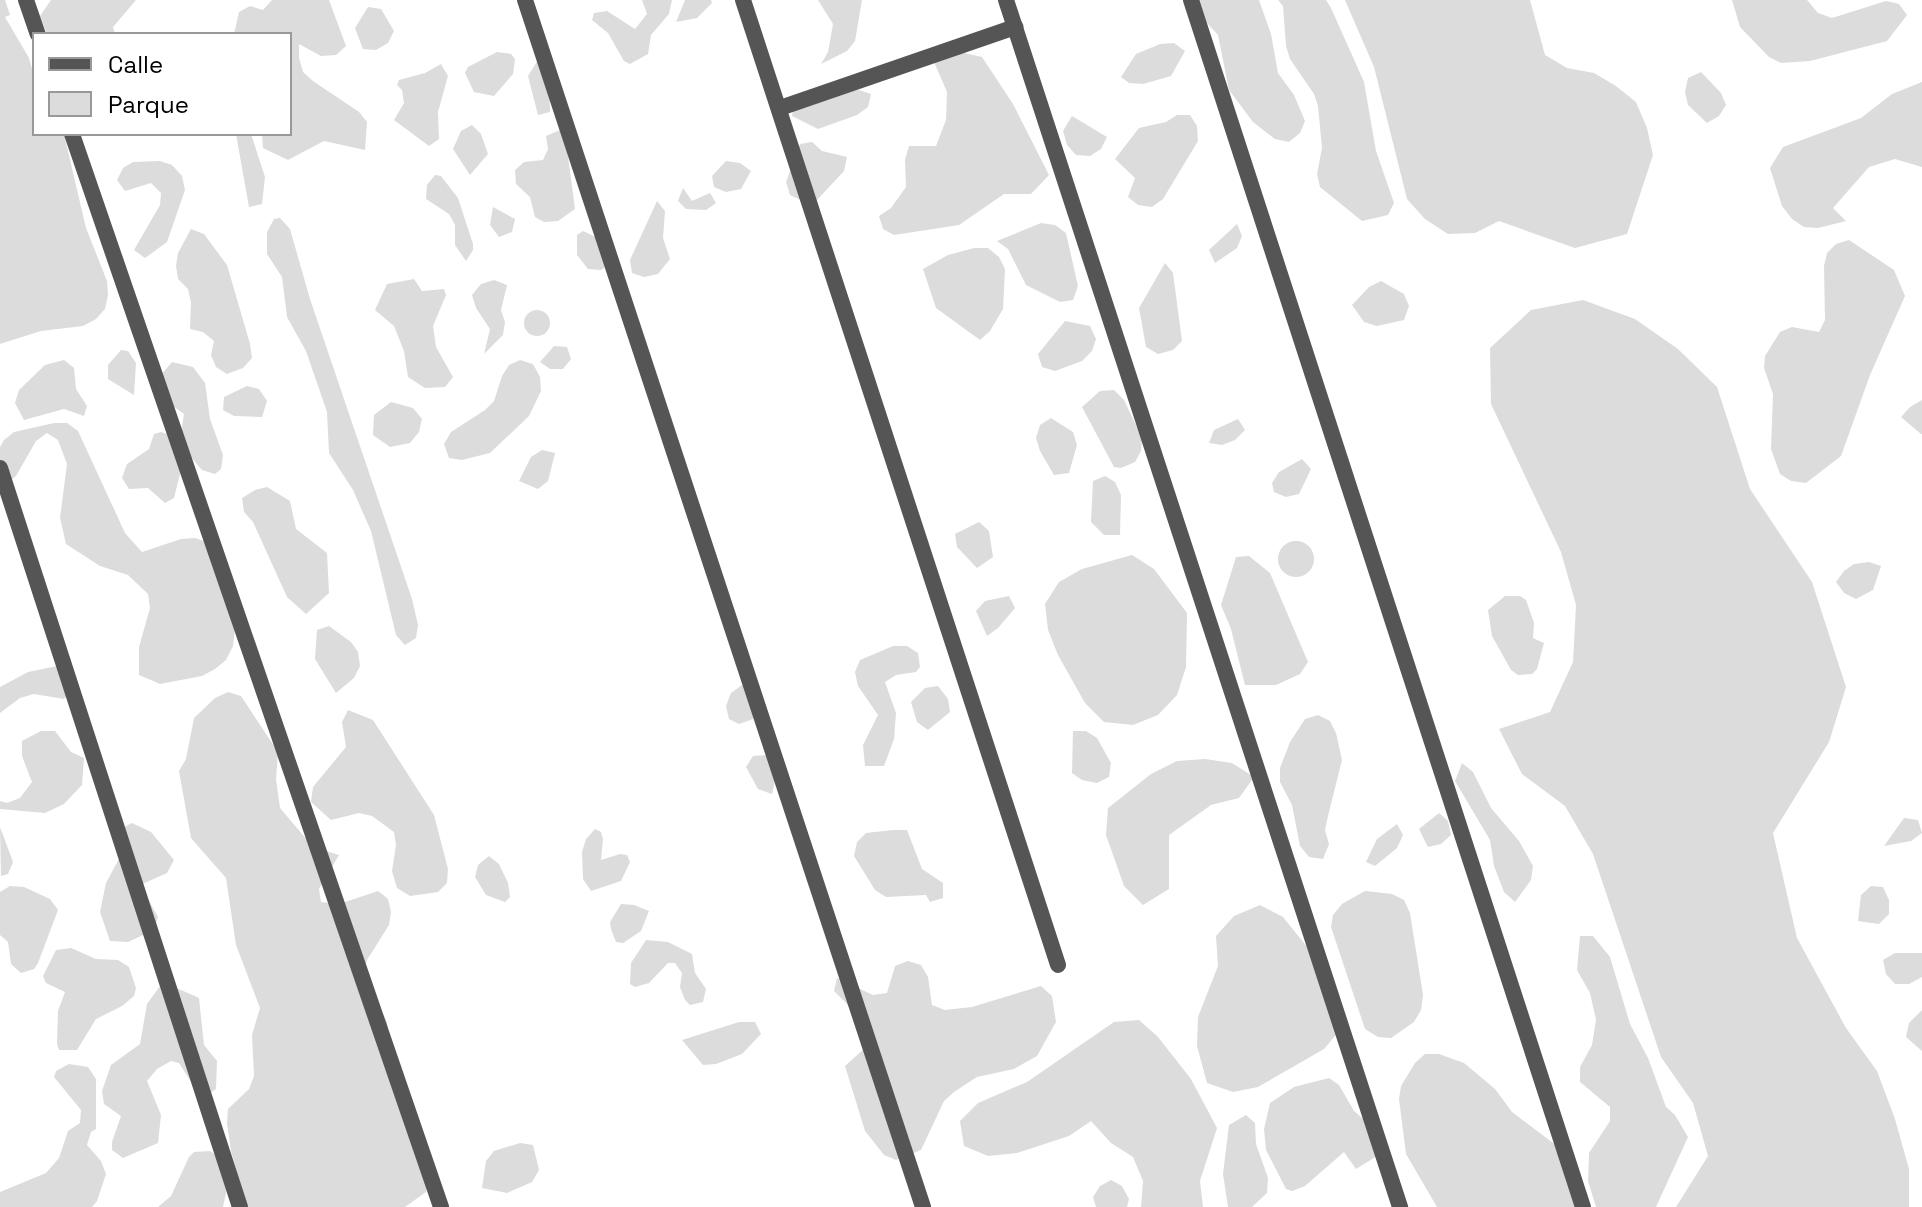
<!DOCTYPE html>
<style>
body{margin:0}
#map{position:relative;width:1922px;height:1207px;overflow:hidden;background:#fff;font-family:"Space Grotesk",sans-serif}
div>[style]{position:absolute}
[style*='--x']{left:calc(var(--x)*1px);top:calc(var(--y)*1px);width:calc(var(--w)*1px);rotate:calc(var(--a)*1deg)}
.green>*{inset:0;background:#dcdcdc}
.round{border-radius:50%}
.minor>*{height:16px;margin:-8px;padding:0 8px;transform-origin:8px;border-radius:8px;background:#555}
span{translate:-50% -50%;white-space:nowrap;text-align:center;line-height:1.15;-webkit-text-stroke:8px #fff;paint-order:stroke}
.legend{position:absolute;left:32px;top:32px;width:260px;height:104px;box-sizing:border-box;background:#fff;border:2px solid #999;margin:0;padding:10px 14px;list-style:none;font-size:24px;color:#000}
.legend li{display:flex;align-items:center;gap:16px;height:40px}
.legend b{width:40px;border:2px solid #999}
</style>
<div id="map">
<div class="green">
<div style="clip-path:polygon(0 0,5px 0,10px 15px,5px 17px,29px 58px,34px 76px,34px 134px,64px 134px,86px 228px,107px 281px,108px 295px,105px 309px,96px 319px,83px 326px,41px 331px,0 344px)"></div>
<div style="clip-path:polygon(51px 0,136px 0,113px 27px,115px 34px,47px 34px,40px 16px)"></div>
<div style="clip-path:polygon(272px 0,329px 0,346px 46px,336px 55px,321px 56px,299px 44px,299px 58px,303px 72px,313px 81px,359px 112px,367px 122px,365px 150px,324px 141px,288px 160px,263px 148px,262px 134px,290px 134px,290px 34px,234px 34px,239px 12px,250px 6px,263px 10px)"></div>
<div style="clip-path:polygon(642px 0,672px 0,669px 14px,651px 35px,648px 54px,630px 64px,624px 61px,608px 33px,592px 20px,594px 13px,607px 11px,635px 29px,647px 14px)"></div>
<div style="clip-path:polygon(685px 0,711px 0,712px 3px,697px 18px,676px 22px)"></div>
<div style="clip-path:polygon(818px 0,862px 0,855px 41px,847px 51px,821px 64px,828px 52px,833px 24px)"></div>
<div style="clip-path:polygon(1186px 0,1259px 0,1271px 34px,1278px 73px,1294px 95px,1305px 121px,1300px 133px,1289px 142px,1275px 139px,1253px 122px,1229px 90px,1218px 35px)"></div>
<div style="clip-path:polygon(1278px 0,1326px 0,1331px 8px,1364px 82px,1376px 151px,1394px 203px,1388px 215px,1362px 221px,1320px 187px,1317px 174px,1322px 148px,1318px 106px,1314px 94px,1290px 59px,1286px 46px,1283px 6px)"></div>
<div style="clip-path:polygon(1345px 0,1530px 0,1545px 55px,1567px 68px,1594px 73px,1616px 86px,1636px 102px,1647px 128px,1653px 155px,1627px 234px,1575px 248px,1499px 221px,1475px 233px,1448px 234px,1425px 219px,1407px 199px,1374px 67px)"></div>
<div style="clip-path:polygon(1732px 0,1807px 0,1818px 13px,1832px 18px,1886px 1px,1899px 4px,1907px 15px,1887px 41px,1810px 61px,1781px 63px,1769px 57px,1740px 27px)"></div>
<div style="clip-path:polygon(368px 7px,381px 9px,394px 31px,388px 43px,376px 50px,363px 49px,355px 28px)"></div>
<div style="clip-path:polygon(1174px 43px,1185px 51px,1171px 76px,1143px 84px,1129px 83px,1121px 77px,1136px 54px,1160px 44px)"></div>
<div style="clip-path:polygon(942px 48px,982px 57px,1013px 104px,1049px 175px,1031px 194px,1004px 194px,959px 225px,894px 235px,883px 229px,879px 216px,891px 208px,906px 187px,905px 160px,909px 146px,936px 146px,946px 120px,947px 92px,931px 55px)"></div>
<div style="clip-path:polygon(497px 52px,511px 54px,515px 59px,513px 74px,494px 96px,474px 92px,465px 73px,468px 67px)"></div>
<div style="clip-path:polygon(538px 60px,549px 84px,550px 112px,538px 115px,528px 76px)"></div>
<div style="clip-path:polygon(441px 64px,448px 76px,438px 112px,439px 139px,429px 146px,394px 120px,404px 103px,402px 90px,397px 85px,399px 80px,425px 73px)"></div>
<div style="clip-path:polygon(1701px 72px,1721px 93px,1726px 105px,1719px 116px,1707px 123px,1688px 105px,1685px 92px,1688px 78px)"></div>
<div style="clip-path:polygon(1922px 82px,1922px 167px,1895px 159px,1869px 167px,1833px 208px,1846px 221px,1818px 228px,1804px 227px,1792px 219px,1782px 206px,1770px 168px,1783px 147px,1861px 118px,1892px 94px)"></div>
<div style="clip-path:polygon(859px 90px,871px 94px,868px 107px,857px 115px,818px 129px,792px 116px,794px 104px,819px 93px)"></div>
<div style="clip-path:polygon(1177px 115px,1190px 115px,1197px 126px,1198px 141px,1163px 199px,1152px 207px,1138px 205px,1128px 197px,1135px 178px,1115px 159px,1139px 128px,1166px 122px)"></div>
<div style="clip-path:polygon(1072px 116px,1107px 137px,1101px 149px,1090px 156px,1076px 155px,1067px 145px,1063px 131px)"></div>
<div style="clip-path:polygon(472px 125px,481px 134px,488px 154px,470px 175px,453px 149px,461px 131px)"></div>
<div style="clip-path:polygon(560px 130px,565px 134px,575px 209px,558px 221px,544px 222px,535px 217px,530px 197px,516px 184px,515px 170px,524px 162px,543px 160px,548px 149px,546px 136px)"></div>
<div style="clip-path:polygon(236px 134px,251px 134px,265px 177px,262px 204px,249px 207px)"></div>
<div style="clip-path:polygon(812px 142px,822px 151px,847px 157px,844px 171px,817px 200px,803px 201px,790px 195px,786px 182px,800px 144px)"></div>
<div style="clip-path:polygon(160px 161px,172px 165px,182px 176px,185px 190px,167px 242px,145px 258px,134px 250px,160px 205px,161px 193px,151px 183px,125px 191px,117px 180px,123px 168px,133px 162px)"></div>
<div style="clip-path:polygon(726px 161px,740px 163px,751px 171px,741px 189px,726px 192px,714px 187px,712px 176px)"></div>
<div style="clip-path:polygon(435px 175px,441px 176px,458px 198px,473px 244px,473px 250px,466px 261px,455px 245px,455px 225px,449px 214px,426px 199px,427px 185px)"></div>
<div style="clip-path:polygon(683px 188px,692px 201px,710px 193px,716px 203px,706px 210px,686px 209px,678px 201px)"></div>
<div style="clip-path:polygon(657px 201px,665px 211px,663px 238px,670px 259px,658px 274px,644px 277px,632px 273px,630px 260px)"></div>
<div style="clip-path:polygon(493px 207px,515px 219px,512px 232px,499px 237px,490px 225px)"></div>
<div style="clip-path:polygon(280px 218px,290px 229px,310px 299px,412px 599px,418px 625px,416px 638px,405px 645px,396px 635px,371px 531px,353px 490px,329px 453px,327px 412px,306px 351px,287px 317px,282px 277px,267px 254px,267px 232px,274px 219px)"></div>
<div style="clip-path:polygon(1041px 223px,1055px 225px,1066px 233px,1078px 286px,1073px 300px,1060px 302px,1026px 285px,1008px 249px,997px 241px)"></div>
<div style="clip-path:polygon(1237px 224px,1242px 236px,1237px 248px,1215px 263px,1209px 250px)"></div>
<div style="clip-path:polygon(191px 229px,204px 234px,227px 265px,250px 344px,252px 358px,243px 368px,227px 374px,216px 367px,211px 355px,214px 341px,203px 332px,190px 329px,191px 302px,188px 289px,178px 279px,176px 266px,178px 253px)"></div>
<div style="clip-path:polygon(583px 231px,600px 239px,607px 266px,601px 270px,588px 269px,577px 255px,577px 235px)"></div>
<div style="clip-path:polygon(1849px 240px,1894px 270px,1905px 296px,1870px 375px,1841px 456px,1806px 483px,1791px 481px,1780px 474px,1771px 449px,1773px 394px,1764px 368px,1765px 356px,1780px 332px,1792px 327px,1819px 332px,1825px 320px,1824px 266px,1827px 253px,1836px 244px)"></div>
<div style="clip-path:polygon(974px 248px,988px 248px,999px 257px,1005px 269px,1003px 309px,990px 331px,980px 340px,936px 308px,923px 269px,948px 255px)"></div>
<div style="clip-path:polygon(1165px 263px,1173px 273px,1182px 341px,1173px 350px,1158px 354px,1146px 347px,1139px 308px)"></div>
<div style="clip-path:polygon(414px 279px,422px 291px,444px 289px,446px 295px,433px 326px,436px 347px,453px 377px,445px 387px,425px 388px,408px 377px,404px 351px,394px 326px,375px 310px,387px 284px)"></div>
<div style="clip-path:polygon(494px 280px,507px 285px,501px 310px,505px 322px,503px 335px,484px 354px,490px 329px,476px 308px,472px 295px,481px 284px)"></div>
<div style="clip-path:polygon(1381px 281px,1404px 294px,1409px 306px,1404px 320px,1377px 326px,1364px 322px,1352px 305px,1369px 287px)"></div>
<div style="clip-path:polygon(1583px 300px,1635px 319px,1678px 349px,1717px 387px,1750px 489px,1812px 582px,1846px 687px,1829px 742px,1773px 833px,1797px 938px,1846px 1028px,1877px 1071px,1895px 1119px,1909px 1169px,1909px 1207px,1676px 1207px,1708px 1156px,1693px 1103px,1661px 1057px,1593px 854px,1565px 806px,1522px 774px,1499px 729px,1550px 712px,1573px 662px,1576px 605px,1561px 552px,1491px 404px,1490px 348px,1531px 310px)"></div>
<div class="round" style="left:524px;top:310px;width:26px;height:26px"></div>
<div style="clip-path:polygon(1065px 321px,1090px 326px,1096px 339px,1092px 351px,1082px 361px,1055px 371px,1042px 367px,1038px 354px)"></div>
<div style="clip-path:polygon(554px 346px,567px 347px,571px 359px,563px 369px,550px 369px,540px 362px)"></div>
<div style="clip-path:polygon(121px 350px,128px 351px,136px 363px,134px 395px,108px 379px,108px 365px)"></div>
<div style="clip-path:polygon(64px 360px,74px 368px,76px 389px,87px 406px,84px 416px,64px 409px,24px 420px,15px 403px,19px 390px,45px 365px)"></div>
<div style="clip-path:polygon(520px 360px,533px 364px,540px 377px,541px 391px,529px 416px,490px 453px,462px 460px,449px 458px,444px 444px,451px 432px,485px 410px,494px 401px,502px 376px,509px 365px)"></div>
<div style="clip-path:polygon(172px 362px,193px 367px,205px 383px,210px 419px,223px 455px,221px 469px,215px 474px,202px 470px,185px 450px,181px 434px,184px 414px,166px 401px,160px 376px)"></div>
<div style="clip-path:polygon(247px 386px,259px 389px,267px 401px,262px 417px,234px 416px,223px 410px,224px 397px)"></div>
<div style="clip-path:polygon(1114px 390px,1124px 400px,1142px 438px,1141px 451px,1135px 462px,1121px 468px,1114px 467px,1082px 407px,1100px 391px)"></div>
<div style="clip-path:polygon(1922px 400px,1922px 434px,1921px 434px,1901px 417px,1910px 407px)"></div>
<div style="clip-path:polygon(391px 402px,413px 408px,422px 419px,419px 432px,410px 443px,390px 447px,373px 435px,374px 415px)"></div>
<div style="clip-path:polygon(1051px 418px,1073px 432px,1077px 445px,1069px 473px,1054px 475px,1040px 451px,1036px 438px,1040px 425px)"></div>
<div style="clip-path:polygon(1238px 419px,1245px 430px,1235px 440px,1222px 445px,1209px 443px,1214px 430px)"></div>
<div style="clip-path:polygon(54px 423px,67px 423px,78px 431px,125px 533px,142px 552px,181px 539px,195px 538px,207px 542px,236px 619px,233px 646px,226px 660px,215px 669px,202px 676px,160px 684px,139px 675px,139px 647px,150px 608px,148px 594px,128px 575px,100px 566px,66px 544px,60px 518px,67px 464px,58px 440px,47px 433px,36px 441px,16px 476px,6px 484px,0 481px,0 447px,4px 440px,14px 432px)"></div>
<div style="clip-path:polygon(161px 432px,167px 434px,181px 470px,174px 498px,165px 503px,148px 488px,129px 489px,122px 478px,127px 464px,149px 449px,154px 434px)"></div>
<div style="clip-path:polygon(542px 450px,555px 453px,548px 481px,538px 489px,519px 481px,531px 457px)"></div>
<div style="clip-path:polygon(1302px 459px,1311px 469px,1299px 494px,1286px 497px,1274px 492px,1272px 483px,1279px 472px)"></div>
<div style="clip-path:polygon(1105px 476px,1115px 482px,1121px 495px,1120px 535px,1104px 535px,1091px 522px,1093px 481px)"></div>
<div style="clip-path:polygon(267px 487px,290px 501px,296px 529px,327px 553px,329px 593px,306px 614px,287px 597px,253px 522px,244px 512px,242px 498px,255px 490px)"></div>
<div style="clip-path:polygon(979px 522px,989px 531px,993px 557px,977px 568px,957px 547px,955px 534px)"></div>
<div class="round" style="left:1278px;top:541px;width:36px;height:36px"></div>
<div style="clip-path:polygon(1132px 555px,1154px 569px,1187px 613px,1186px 667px,1177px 695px,1158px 715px,1133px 725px,1104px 722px,1085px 703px,1058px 655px,1048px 630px,1045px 604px,1059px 582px,1082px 569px)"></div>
<div style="clip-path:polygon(1249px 556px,1270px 573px,1308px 662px,1300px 674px,1276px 685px,1245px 685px,1231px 629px,1221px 605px,1236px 557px)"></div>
<div style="clip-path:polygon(1869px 562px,1881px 566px,1873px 590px,1856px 599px,1844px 593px,1836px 582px,1844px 571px,1854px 564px)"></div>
<div style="clip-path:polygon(1009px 596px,1015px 608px,998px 628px,987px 636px,976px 611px,985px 601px)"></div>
<div style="clip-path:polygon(1505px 596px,1520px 596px,1526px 600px,1534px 623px,1533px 638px,1544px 643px,1537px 669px,1532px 674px,1518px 675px,1511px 670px,1492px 636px,1488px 610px)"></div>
<div style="clip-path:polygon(329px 626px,351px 642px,358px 652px,360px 666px,354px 678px,336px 693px,315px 659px,317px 630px)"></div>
<div style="clip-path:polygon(893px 646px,907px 646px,918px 653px,920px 667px,916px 672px,896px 675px,885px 682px,896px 713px,894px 739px,884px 766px,865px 766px,863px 745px,878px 715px,858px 686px,855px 672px,860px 660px)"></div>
<div style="clip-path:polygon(67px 664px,73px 689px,64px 699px,34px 694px,20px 698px,0 713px,0 687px,28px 672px)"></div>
<div style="clip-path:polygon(742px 685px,752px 693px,757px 705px,753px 719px,739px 724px,729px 719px,726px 706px,731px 693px)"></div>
<div style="clip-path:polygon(938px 686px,948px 699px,950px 712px,928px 730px,917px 722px,911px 702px,925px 688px)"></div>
<div style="clip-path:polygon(228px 692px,241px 696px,278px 752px,276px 779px,280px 808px,313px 847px,339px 855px,319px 889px,321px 902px,339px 904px,378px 891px,388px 899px,391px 912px,389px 925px,367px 960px,364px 974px,387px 1022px,392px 1066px,429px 1178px,426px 1192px,405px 1207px,247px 1207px,231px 1151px,227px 1123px,228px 1109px,249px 1089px,254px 1076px,252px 1035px,260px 1008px,236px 945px,226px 878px,191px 838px,179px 771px,186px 759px,194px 718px,215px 698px)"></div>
<div style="clip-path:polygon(348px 710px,373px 720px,434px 815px,448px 869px,447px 883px,438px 892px,410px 896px,397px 888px,392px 871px,396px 845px,394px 832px,372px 816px,359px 813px,331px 820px,311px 802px,313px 787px,346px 747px,342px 722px)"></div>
<div style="clip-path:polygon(1318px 715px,1330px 721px,1336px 733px,1342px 760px,1328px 816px,1325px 830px,1329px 844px,1323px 859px,1309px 857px,1300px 846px,1292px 805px,1280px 782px,1280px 768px,1290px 742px,1305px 719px)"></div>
<div style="clip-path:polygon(41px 731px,55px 731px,71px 752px,84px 758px,82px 785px,64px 804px,45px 813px,0 809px,0 801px,7px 803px,20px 798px,32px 782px,22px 756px,22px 741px)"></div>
<div style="clip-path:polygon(1073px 731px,1086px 731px,1097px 738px,1111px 763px,1109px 777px,1097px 783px,1082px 780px,1072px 773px)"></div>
<div style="clip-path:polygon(767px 755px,775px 781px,772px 794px,758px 789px,746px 767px,753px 756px)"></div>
<div style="clip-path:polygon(1205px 759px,1232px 763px,1254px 777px,1239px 798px,1211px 805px,1169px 835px,1169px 889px,1143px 905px,1124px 886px,1106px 835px,1108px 808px,1151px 774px,1177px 761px)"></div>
<div style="clip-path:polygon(1462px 763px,1473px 772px,1491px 808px,1519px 841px,1533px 866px,1531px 880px,1515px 902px,1504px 892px,1494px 866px,1490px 840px,1455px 781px)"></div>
<div style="clip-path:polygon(1439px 813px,1448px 821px,1451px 835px,1441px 844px,1428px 847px,1419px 829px)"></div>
<div style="clip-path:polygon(1904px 818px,1918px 820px,1922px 833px,1911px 841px,1884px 846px)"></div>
<div style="clip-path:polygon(132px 823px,151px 832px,174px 860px,167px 873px,140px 885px,158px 917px,154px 930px,128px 942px,110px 941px,100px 912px,106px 883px,120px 857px,120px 829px)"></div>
<div style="clip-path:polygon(1397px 824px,1403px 835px,1397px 848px,1375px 866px,1366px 862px,1377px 839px)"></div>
<div style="clip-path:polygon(0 827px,13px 862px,8px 874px,1px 876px)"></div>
<div style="clip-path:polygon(595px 829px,601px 832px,603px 839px,601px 860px,620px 854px,627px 855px,630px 862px,621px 881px,591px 891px,583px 879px,582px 852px,586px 839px)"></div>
<div style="clip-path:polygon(893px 830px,907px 830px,922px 869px,943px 883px,943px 898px,930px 902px,926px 895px,886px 897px,875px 890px,854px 856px,857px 842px,866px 833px)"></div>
<div style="clip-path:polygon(489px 856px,499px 864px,508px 883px,510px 897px,505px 902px,486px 895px,475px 877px,478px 865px)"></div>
<div style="clip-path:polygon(10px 886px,24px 887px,50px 899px,58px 910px,38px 963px,34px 969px,21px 973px,11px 964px,8px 942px,0 935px,0 892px)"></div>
<div style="clip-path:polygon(1871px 886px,1883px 887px,1889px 900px,1889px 914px,1879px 924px,1858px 921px,1861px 895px)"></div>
<div style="clip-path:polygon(1365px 891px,1392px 894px,1404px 900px,1410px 913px,1423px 995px,1421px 1010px,1414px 1022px,1391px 1038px,1378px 1037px,1365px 1029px,1331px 927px,1333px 915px,1342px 904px)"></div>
<div style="clip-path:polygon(621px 904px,634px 905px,649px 911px,641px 931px,623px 943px,616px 942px,611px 929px,610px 922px)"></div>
<div style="clip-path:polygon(1260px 905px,1283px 917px,1333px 979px,1340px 1030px,1324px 1049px,1258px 1087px,1233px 1092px,1207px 1083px,1197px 1046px,1198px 1017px,1218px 966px,1216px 936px,1234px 916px)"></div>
<div style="clip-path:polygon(1580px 936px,1593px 936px,1610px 957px,1630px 1024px,1648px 1058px,1666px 1107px,1675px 1115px,1688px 1137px,1656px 1207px,1596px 1207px,1588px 1181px,1589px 1153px,1610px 1121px,1610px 1107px,1580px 1082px,1580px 1067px,1592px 1045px,1596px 1020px,1590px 993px,1577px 970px)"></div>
<div style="clip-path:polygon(646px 940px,668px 942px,692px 954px,695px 973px,706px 989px,703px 1002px,690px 1005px,685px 1000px,680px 987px,682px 973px,675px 963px,668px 963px,649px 983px,635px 987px,630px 984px,631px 963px)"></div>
<div style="clip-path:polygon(71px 948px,96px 959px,118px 960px,129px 967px,136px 988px,134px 996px,122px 1006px,96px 1019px,77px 1050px,59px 1050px,57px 1044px,58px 1011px,65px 992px,46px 983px,43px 976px,56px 950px)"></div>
<div style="clip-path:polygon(1895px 953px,1922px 953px,1922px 977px,1909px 984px,1895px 984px,1886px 974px,1883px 960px)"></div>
<div style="clip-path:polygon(908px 961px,921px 965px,928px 977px,932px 1005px,945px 1010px,972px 1007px,1041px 986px,1052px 996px,1056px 1022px,1037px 1056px,1014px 1069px,977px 1077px,954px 1092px,944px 1101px,921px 1150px,896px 1160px,884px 1155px,865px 1131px,845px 1066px,866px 1047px,852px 1009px,834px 991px,837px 978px,873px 995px,887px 993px,895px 966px)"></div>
<div style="clip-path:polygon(163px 982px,199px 998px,204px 1045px,217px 1061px,216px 1089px,210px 1093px,197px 1091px,179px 1063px,171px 1061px,157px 1069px,147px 1081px,161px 1115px,158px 1143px,123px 1158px,112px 1150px,112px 1142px,121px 1116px,104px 1104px,102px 1091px,111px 1065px,140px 1044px,147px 1004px)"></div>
<div style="clip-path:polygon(1922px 1010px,1922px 1051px,1906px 1037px,1909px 1023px)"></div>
<div style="clip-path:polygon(1139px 1020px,1158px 1037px,1191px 1079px,1217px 1128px,1200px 1181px,1203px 1207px,1141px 1207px,1143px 1181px,1133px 1157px,1111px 1143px,1091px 1121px,1069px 1136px,1017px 1153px,988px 1156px,964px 1146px,960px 1121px,978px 1103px,1027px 1082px,1114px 1022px)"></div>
<div style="clip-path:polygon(739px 1022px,755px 1022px,761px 1034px,742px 1054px,716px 1064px,703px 1065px,682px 1040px)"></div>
<div style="clip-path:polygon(1425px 1054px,1439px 1054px,1464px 1063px,1495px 1089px,1512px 1112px,1557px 1146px,1583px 1207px,1437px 1207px,1406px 1154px,1399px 1099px,1401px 1086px,1415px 1063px)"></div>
<div style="clip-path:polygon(69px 1064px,88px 1067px,96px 1079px,96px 1129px,91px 1132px,87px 1145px,101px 1161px,106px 1174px,97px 1201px,92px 1207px,0 1207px,0 1192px,46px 1173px,59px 1158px,68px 1131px,80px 1123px,81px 1110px,54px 1077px,56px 1071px)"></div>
<div style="clip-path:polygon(1329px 1078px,1339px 1085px,1354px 1111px,1375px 1129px,1377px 1156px,1356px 1169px,1344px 1152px,1305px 1186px,1292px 1191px,1286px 1189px,1266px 1150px,1264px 1129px,1270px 1103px,1294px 1087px)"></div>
<div style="clip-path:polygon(1246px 1115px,1255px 1123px,1256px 1144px,1268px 1178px,1267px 1193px,1252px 1207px,1228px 1207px,1223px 1174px,1229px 1125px)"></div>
<div style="clip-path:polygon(520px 1143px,533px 1145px,539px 1170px,532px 1182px,507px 1193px,482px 1188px,486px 1161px,494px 1151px)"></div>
<div style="clip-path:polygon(210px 1151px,216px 1155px,229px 1179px,223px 1207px,158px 1207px,171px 1196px,189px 1157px,194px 1152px)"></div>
<div style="clip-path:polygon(1111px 1180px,1122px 1186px,1129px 1199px,1127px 1207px,1096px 1207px,1093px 1197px,1100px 1186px)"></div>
</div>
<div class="minor">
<div style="--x:26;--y:0;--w:36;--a:71"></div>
<div style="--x:525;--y:0;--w:1271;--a:71.75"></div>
<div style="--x:743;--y:0;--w:1015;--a:71.92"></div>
<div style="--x:1006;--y:0;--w:1270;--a:71.92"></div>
<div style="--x:1191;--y:0;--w:1269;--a:72.01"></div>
<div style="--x:780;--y:108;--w:249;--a:-19"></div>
<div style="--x:72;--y:134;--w:1135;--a:71.02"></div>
<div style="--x:0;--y:468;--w:777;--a:72.01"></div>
</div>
<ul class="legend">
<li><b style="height:10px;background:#555"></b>Calle</li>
<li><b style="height:22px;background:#dcdcdc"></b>Parque</li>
</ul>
</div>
